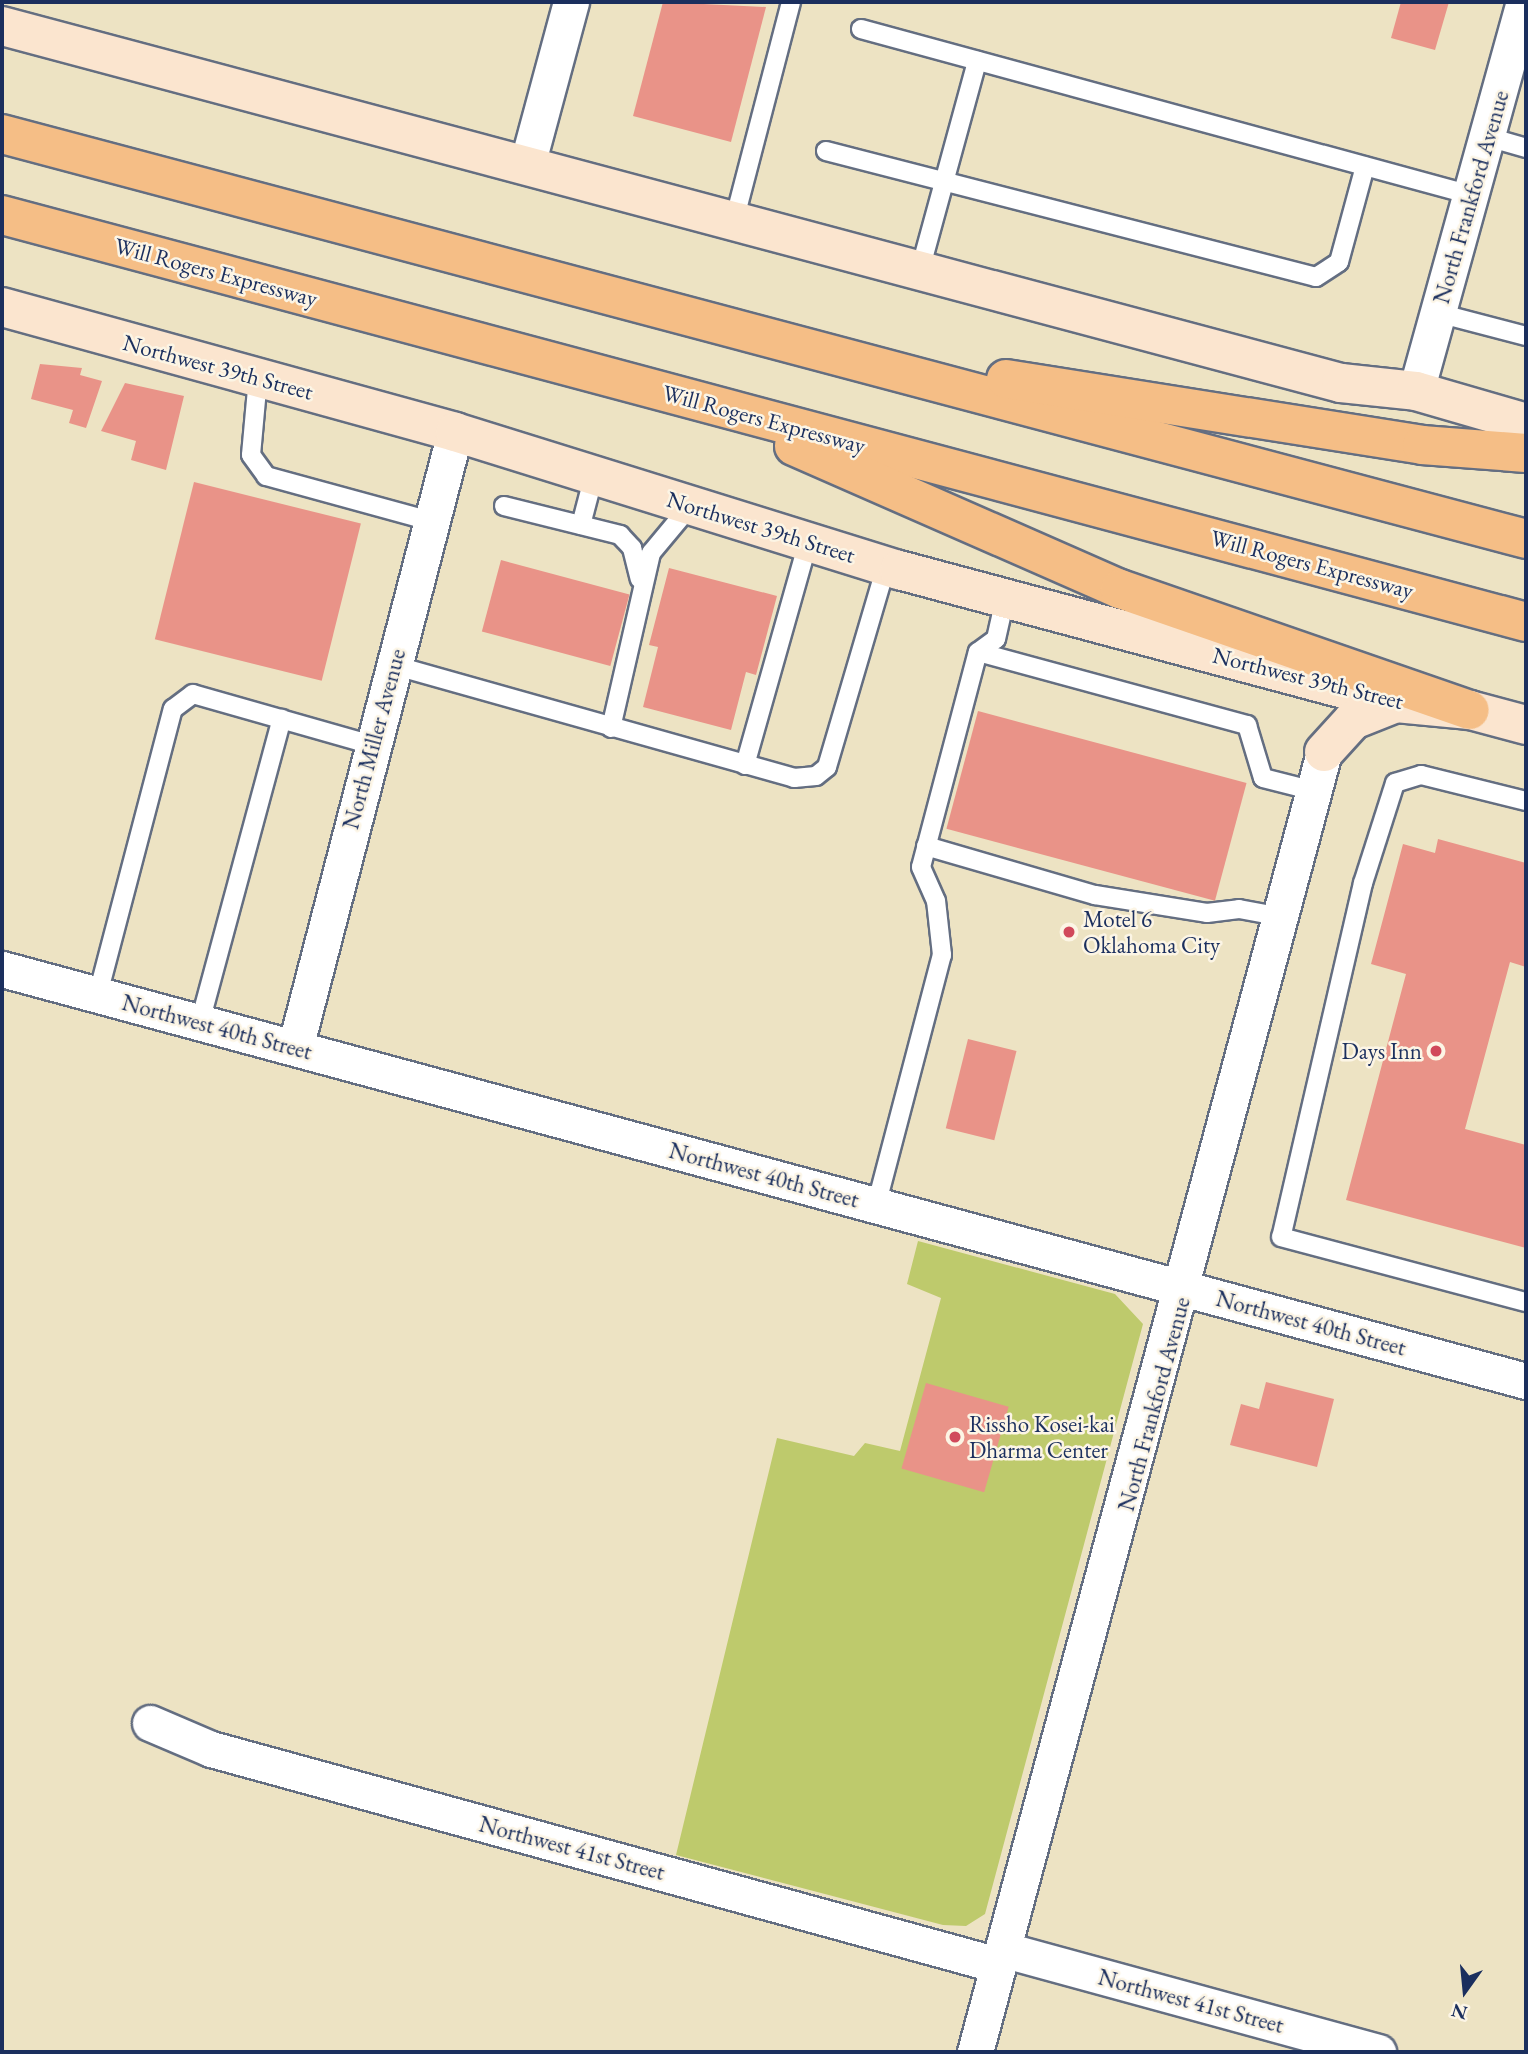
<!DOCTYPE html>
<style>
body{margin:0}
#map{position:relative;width:1528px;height:2054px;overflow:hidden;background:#ede3c3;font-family:"EB Garamond",serif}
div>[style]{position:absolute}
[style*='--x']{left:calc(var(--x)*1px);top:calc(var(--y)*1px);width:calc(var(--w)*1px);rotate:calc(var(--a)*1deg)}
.green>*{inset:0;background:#beca6c}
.building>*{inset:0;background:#e99388;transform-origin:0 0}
.roads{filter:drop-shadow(2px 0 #646e81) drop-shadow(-2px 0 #646e81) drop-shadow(0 2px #646e81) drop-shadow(0 -2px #646e81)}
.service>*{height:18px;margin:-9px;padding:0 9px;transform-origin:9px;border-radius:9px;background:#fff}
.minor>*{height:35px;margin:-17.5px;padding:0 17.5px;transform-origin:17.5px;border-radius:17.5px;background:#fff}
.secondary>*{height:38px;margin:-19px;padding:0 19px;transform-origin:19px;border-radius:19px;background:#fbe5cf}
.motorway>*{height:38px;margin:-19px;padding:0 19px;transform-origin:19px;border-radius:19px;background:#f5be86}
.dots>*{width:19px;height:19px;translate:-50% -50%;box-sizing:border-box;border:4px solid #fcf5e5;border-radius:50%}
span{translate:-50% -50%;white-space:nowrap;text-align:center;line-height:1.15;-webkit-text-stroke:5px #fcf5e5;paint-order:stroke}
.street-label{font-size:23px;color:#1b2f5e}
.poi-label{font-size:23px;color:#1b2f5e}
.left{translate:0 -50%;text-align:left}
.right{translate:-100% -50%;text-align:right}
.frame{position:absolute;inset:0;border:4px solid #1b2f5e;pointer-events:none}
.north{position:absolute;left:1430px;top:1956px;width:70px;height:70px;-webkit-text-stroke:5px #fcf5e5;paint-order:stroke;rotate:195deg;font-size:19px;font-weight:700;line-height:28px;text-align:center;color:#1b2f5e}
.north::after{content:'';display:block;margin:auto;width:24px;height:32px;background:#1b2f5e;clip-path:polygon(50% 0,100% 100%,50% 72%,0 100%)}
</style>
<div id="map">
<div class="green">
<div style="clip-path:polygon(918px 1241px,1115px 1294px,1143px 1324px,985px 1914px,966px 1926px,943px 1925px,676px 1855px,777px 1438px,854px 1456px,865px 1443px,900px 1451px,941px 1298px,907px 1284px)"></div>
</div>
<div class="building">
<div style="clip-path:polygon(663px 2px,766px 7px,731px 142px,633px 116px)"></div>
<div style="clip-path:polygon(1401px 2px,1449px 2px,1435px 50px,1391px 38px)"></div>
<div style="clip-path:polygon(40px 364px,82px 368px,80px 375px,102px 381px,86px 428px,69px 423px,73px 410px,31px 399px)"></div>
<div style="clip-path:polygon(125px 383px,184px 396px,166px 470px,131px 460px,136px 441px,101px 431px)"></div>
<div style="left:194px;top:482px;width:172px;height:162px;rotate:14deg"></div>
<div style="left:501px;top:560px;width:133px;height:74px;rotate:15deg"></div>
<div style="clip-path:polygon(669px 568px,777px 596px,756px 675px,746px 672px,731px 730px,643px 707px,658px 647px,649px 645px)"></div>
<div style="left:978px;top:711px;width:278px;height:122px;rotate:15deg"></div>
<div style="clip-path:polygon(1438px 839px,1526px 863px,1526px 967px,1510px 962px,1465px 1129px,1526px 1145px,1526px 1248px,1346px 1200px,1406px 974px,1371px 964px,1403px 844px,1435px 853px)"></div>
<div style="left:968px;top:1039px;width:50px;height:92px;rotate:14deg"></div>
<div style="clip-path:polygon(1266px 1382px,1334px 1399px,1317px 1467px,1230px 1445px,1241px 1404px,1259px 1409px)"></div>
<div style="left:926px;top:1383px;width:86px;height:89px;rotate:16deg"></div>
</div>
<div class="roads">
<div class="service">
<div style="--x:861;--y:29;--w:632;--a:15.22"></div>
<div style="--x:1488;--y:137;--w:40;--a:16"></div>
<div style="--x:826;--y:151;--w:506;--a:14.42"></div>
<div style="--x:1316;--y:277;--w:27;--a:-33"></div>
<div style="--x:1339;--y:262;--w:99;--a:-74.8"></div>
<div style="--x:734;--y:221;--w:226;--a:-75.4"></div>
<div style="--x:920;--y:270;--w:217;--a:-74.7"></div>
<div style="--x:1438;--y:313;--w:91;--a:14.6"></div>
<div style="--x:258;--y:378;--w:77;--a:95.2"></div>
<div style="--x:251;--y:455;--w:26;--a:54"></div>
<div style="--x:266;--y:476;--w:171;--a:15.3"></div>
<div style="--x:504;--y:506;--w:120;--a:14"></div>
<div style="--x:620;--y:535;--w:18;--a:47"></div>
<div style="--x:632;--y:548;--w:32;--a:76"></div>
<div style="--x:581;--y:525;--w:52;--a:-75.4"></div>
<div style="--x:978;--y:652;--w:279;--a:15.2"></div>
<div style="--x:1247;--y:725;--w:55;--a:73.2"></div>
<div style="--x:1263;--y:778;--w:53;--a:14.3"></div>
<div style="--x:393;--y:665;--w:417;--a:15.7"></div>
<div style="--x:794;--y:778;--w:22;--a:-5"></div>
<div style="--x:816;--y:776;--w:14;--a:-39"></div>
<div style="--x:827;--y:767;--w:209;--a:-73.6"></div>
<div style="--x:611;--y:728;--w:180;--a:-77.1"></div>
<div style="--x:651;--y:553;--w:62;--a:-50.2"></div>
<div style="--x:745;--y:765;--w:232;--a:-74.2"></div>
<div style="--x:1526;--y:801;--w:108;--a:-166.1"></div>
<div style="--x:1421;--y:775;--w:27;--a:163"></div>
<div style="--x:1395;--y:783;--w:105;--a:107.7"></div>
<div style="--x:1363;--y:883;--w:363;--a:103"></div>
<div style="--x:1281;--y:1237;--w:253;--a:14.9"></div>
<div style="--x:926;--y:846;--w:176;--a:16.2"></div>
<div style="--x:1095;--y:895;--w:113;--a:9.1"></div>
<div style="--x:1207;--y:913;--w:32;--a:-7"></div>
<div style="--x:1239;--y:909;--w:44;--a:10.5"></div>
<div style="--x:98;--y:994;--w:295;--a:-75.3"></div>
<div style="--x:173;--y:709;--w:25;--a:-37"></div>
<div style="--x:193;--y:694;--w:186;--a:15.9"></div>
<div style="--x:200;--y:1022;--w:314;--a:-74.9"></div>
<div style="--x:876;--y:1206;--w:260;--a:-75.3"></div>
<div style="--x:942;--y:955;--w:54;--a:-96.3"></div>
<div style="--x:936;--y:901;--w:37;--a:-114"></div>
<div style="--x:921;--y:867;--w:222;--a:-75.2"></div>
<div style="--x:978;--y:652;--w:22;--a:-36"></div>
<div style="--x:996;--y:639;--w:41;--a:-77.3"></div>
</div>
<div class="minor">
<div style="--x:527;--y:165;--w:169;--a:-74.9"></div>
<div style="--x:1416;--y:391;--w:404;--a:-74.5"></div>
<div style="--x:2;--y:969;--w:1579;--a:15.13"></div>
<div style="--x:295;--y:1048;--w:636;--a:-75.44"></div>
<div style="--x:150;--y:1723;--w:66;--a:23.1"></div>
<div style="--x:211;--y:1749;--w:816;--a:15.35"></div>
<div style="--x:1005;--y:1950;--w:387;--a:15.3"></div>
<div style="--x:975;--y:2052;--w:1346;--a:-74.97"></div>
</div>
<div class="secondary">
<div style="--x:2;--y:26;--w:1386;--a:14.93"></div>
<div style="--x:1341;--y:383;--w:75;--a:6.1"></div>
<div style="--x:1416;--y:391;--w:115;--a:16.2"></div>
<div style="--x:2;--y:307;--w:470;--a:15.4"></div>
<div style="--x:455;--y:432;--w:465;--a:17.3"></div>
<div style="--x:899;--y:570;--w:514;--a:14.98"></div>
<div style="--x:1396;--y:703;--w:74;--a:5.4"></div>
<div style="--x:1470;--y:710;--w:58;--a:15"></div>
<div style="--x:1324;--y:752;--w:43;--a:-47.8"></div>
<div style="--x:1353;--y:720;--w:46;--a:-21.6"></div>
</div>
<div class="motorway">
<div style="--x:2;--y:134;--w:1577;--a:14.88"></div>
<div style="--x:2;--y:215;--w:1577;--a:14.95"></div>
<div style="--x:1006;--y:379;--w:421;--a:9"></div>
<div style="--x:1422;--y:445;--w:104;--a:4.4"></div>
<div style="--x:794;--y:446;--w:356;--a:23.7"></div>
<div style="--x:1120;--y:589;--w:370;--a:19.1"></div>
</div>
</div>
<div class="dots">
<div style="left:1069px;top:932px;background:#d1495b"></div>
<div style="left:1436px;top:1051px;background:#d1495b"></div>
<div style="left:955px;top:1437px;background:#d1495b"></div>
</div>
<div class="street-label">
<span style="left:1471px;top:197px;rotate:-74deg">North Frankford Avenue</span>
<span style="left:216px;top:272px;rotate:15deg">Will Rogers Expressway</span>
<span style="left:218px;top:367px;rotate:15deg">Northwest 39th Street</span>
<span style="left:764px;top:419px;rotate:15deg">Will Rogers Expressway</span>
<span style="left:761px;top:527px;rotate:17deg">Northwest 39th Street</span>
<span style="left:1312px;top:564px;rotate:15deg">Will Rogers Expressway</span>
<span style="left:1308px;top:678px;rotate:14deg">Northwest 39th Street</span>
<span style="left:374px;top:739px;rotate:-75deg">North Miller Avenue</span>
<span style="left:217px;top:1027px;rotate:15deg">Northwest 40th Street</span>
<span style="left:764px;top:1175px;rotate:15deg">Northwest 40th Street</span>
<span style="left:1311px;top:1323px;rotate:15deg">Northwest 40th Street</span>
<span style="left:1154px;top:1404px;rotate:-75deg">North Frankford Avenue</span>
<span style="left:572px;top:1848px;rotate:15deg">Northwest 41st Street</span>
<span style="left:1191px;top:2001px;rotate:15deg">Northwest 41st Street</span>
</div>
<div class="poi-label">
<span class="left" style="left:1083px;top:932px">Motel 6<br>Oklahoma City</span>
<span class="right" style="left:1422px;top:1051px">Days Inn</span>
<span class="left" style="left:969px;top:1437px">Rissho Kosei-kai<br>Dharma Center</span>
</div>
<div class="frame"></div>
<div class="north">N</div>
</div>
